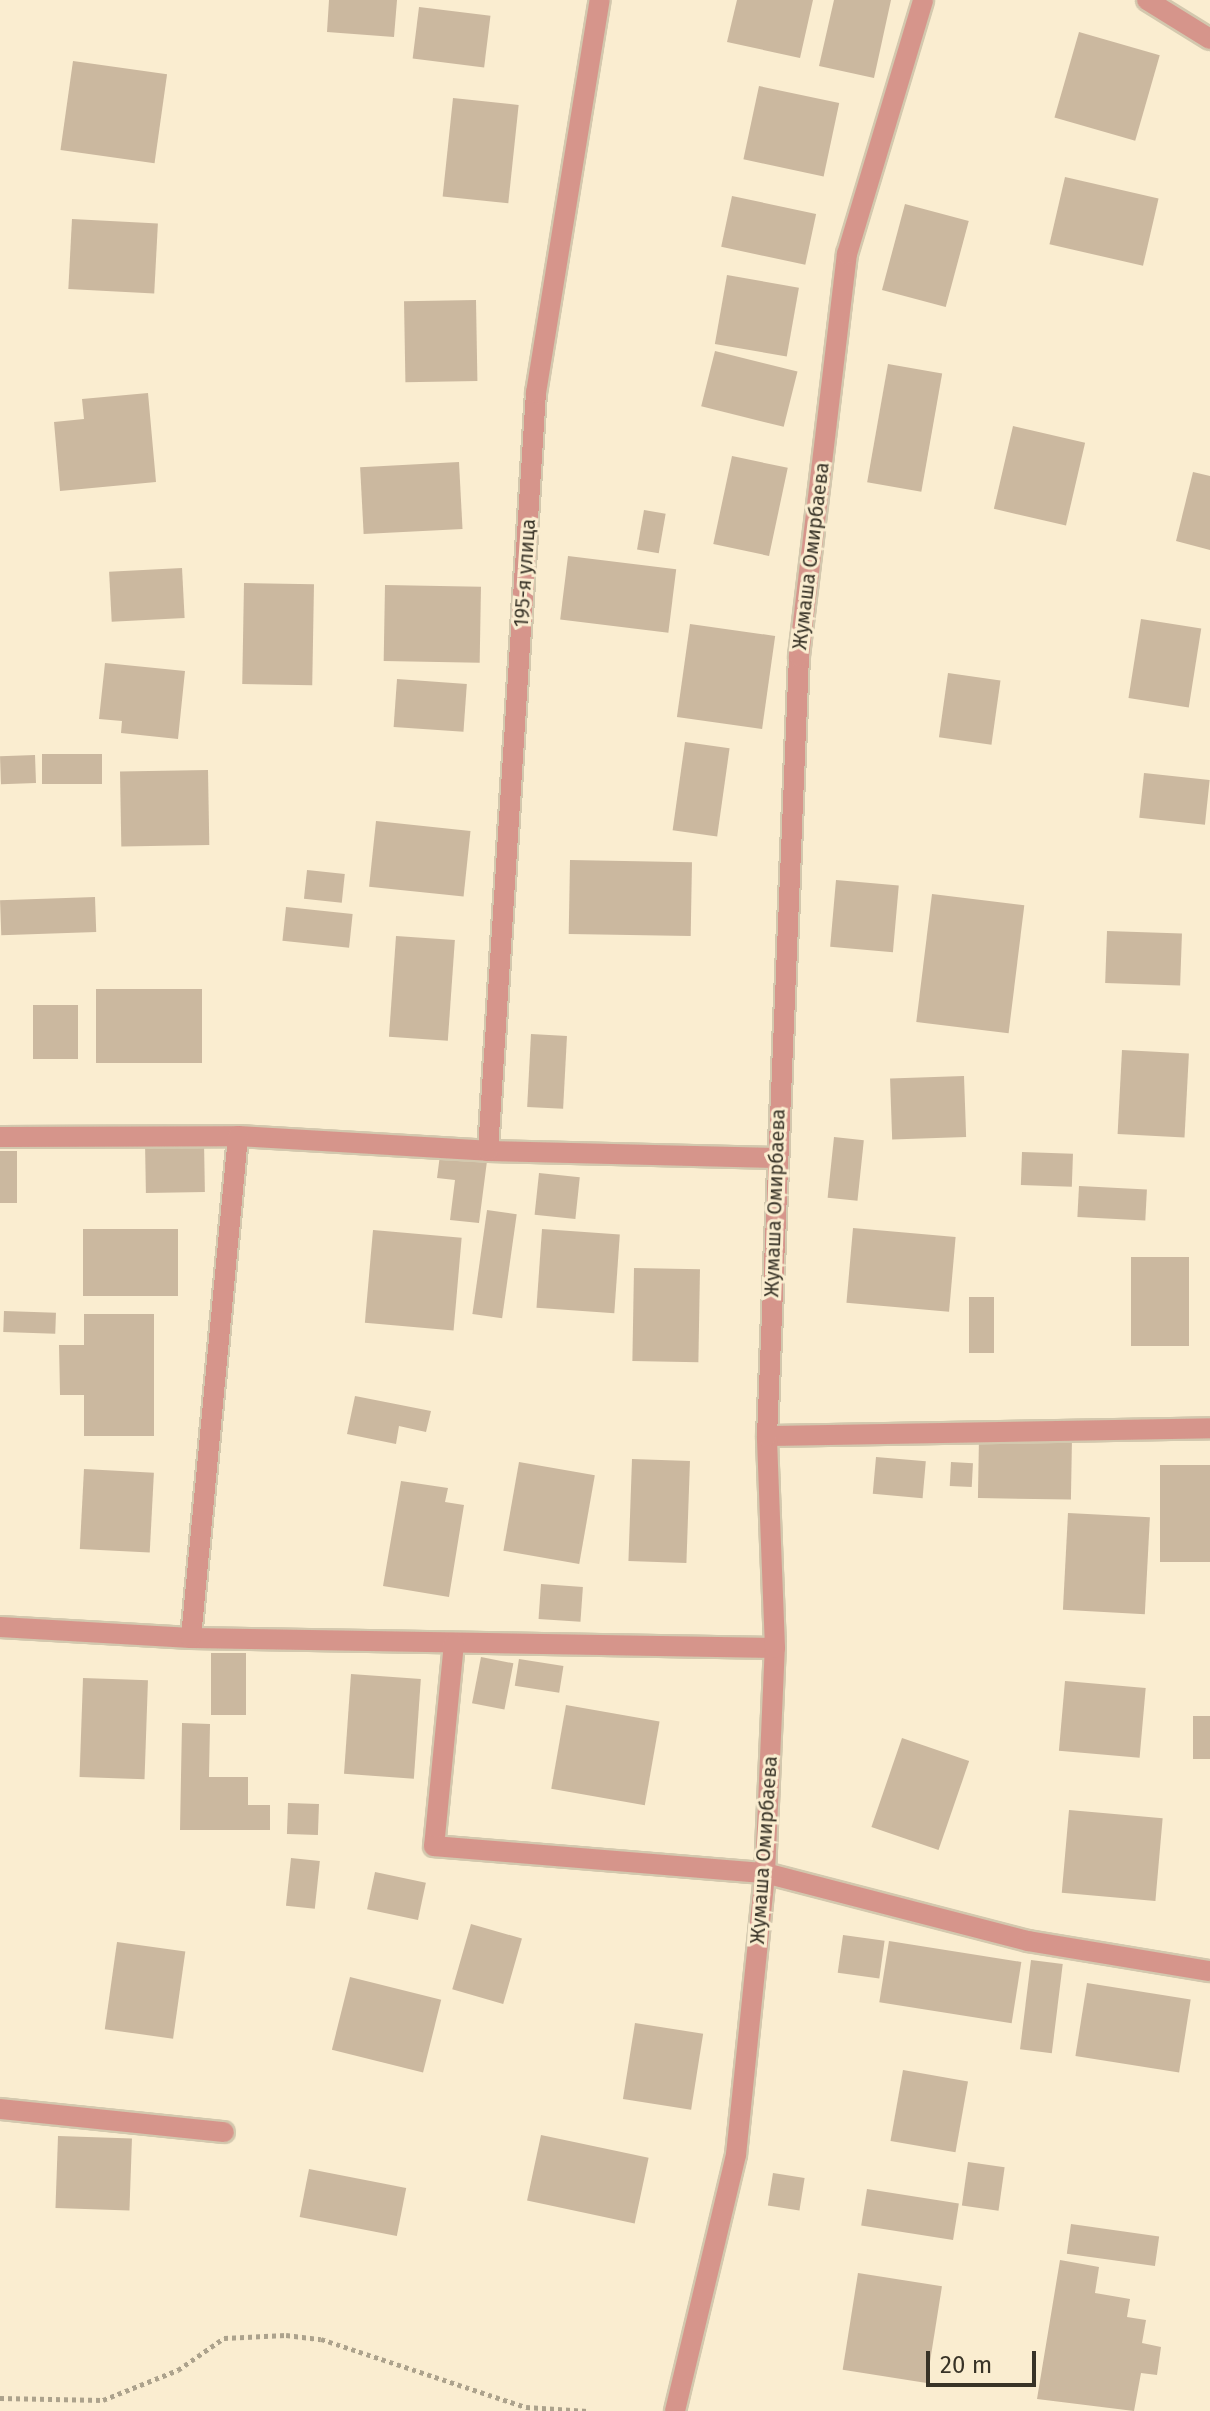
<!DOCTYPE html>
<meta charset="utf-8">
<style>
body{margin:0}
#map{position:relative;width:1210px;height:2411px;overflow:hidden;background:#faedd0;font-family:"Fira Sans",sans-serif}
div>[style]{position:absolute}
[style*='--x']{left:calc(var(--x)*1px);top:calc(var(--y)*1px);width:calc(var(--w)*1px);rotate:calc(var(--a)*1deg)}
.building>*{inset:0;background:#cbb89f;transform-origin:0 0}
.path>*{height:5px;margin-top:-2.5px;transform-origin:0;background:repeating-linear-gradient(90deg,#aca28c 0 4px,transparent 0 8px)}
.roads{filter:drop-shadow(2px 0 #d3c8ae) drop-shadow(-2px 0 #d3c8ae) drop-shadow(0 2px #d3c8ae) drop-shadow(0 -2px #d3c8ae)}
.minor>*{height:20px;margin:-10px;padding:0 10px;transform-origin:10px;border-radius:10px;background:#d6958b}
span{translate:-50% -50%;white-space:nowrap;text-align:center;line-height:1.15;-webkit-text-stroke:6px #faedd0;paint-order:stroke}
.street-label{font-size:20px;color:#383327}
.scale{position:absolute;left:926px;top:2351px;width:110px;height:36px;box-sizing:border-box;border:4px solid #383327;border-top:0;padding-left:10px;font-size:24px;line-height:28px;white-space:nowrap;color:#383327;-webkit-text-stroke:6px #faedd0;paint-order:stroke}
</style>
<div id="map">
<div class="building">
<div style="clip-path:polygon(329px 0,397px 0,394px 37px,327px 32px)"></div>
<div style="clip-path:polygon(737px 0,813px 0,800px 58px,727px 42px)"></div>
<div style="clip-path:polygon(834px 0,891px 0,874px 78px,819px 66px)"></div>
<div style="left:419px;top:7px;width:72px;height:52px;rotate:7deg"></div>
<div style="left:1079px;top:32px;width:84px;height:89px;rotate:16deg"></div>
<div style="left:73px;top:61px;width:95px;height:90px;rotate:8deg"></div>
<div style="left:759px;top:86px;width:82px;height:75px;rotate:12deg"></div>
<div style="left:453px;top:98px;width:66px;height:99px;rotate:6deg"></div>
<div style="left:1065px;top:177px;width:96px;height:69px;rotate:13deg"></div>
<div style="left:732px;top:196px;width:86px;height:52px;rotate:12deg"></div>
<div style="left:905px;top:204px;width:66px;height:89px;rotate:15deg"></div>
<div style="left:72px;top:219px;width:86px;height:70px;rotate:3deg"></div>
<div style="left:727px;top:275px;width:73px;height:70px;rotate:10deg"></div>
<div style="left:476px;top:300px;width:81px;height:72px;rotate:89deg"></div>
<div style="left:715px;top:351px;width:85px;height:57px;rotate:14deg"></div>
<div style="left:888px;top:364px;width:55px;height:120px;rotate:10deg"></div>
<div style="clip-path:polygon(148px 393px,156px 482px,60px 491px,54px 422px,84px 419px,82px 399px)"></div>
<div style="left:1013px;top:426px;width:74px;height:85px;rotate:13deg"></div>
<div style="left:732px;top:456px;width:57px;height:90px;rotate:12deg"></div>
<div style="left:459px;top:462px;width:67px;height:99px;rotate:87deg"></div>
<div style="clip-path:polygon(1193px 472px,1210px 476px,1210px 550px,1176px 541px)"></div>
<div style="left:644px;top:510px;width:22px;height:40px;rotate:10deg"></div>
<div style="left:568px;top:556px;width:109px;height:64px;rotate:7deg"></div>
<div style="left:182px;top:568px;width:50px;height:73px;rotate:87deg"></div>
<div style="left:244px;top:583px;width:70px;height:101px;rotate:1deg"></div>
<div style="left:385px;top:585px;width:96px;height:76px;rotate:1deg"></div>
<div style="left:1141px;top:619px;width:61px;height:80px;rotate:9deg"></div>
<div style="left:690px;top:624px;width:86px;height:94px;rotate:8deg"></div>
<div style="clip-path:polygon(105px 663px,185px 671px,178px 739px,121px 733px,122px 721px,99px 719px)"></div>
<div style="left:948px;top:673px;width:53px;height:65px;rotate:8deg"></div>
<div style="left:397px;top:679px;width:70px;height:48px;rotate:4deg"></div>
<div style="left:685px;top:742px;width:45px;height:89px;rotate:8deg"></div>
<div style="left:42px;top:754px;width:60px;height:30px"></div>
<div style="left:35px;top:755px;width:28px;height:35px;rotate:88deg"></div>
<div style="left:208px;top:770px;width:75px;height:88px;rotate:89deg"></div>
<div style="left:1144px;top:773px;width:66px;height:45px;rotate:6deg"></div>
<div style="left:376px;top:821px;width:95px;height:66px;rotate:6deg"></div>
<div style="left:570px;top:860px;width:122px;height:74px;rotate:1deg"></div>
<div style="left:307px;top:870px;width:38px;height:29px;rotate:6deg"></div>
<div style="left:836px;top:880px;width:63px;height:67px;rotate:5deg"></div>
<div style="left:932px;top:894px;width:93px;height:129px;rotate:7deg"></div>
<div style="left:95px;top:897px;width:35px;height:95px;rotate:88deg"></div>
<div style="left:286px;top:907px;width:67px;height:34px;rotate:6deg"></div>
<div style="left:1107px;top:931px;width:75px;height:52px;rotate:2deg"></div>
<div style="left:396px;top:936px;width:59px;height:101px;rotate:4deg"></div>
<div style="left:96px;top:989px;width:106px;height:74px"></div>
<div style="left:78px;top:1005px;width:54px;height:45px;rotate:90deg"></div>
<div style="left:531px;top:1034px;width:36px;height:73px;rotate:3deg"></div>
<div style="left:1122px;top:1050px;width:67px;height:84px;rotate:3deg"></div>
<div style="left:964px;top:1076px;width:61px;height:74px;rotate:88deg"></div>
<div style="left:834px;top:1137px;width:30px;height:61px;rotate:6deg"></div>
<div style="left:204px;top:1141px;width:51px;height:59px;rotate:89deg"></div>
<div style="left:0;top:1151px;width:17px;height:52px"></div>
<div style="left:1022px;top:1152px;width:51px;height:33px;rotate:2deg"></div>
<div style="clip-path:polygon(440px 1155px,487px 1161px,479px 1223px,450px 1220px,455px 1180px,437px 1178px)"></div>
<div style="left:539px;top:1173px;width:41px;height:42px;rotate:6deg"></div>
<div style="left:1079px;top:1186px;width:68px;height:31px;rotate:3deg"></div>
<div style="left:487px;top:1210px;width:30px;height:105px;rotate:8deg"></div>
<div style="left:853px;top:1228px;width:103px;height:75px;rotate:5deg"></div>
<div style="left:83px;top:1229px;width:95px;height:67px"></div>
<div style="left:542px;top:1229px;width:78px;height:79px;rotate:4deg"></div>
<div style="left:373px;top:1230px;width:89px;height:93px;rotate:5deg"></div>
<div style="left:1131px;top:1257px;width:58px;height:89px"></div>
<div style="left:634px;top:1268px;width:66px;height:93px;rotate:1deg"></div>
<div style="left:969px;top:1297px;width:25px;height:56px"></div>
<div style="left:4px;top:1311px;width:52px;height:21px;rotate:2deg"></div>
<div style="clip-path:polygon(84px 1314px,154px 1314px,154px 1436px,84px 1436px,84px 1395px,60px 1395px,59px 1345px,84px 1345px)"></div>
<div style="clip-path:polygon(355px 1396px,431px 1411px,426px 1432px,399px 1426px,396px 1444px,347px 1434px)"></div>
<div style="left:979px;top:1437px;width:93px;height:61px;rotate:1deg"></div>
<div style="left:876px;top:1457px;width:50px;height:37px;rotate:5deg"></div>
<div style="left:632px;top:1459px;width:58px;height:102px;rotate:2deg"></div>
<div style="left:519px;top:1462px;width:77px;height:90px;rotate:10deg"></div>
<div style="left:951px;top:1462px;width:22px;height:24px;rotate:3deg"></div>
<div style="left:1210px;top:1465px;width:97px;height:50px;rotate:90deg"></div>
<div style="left:84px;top:1469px;width:70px;height:80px;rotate:3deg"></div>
<div style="clip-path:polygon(401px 1481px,448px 1488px,445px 1502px,464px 1505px,449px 1597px,383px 1586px)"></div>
<div style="left:1068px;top:1513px;width:82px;height:97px;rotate:3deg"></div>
<div style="left:541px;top:1584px;width:42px;height:35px;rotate:4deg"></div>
<div style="left:211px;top:1653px;width:35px;height:62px"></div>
<div style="left:481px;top:1657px;width:33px;height:47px;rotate:11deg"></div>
<div style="left:519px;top:1659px;width:45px;height:27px;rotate:9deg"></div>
<div style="left:351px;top:1674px;width:70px;height:100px;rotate:4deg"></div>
<div style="left:83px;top:1678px;width:65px;height:99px;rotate:2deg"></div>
<div style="left:1065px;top:1681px;width:81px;height:70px;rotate:5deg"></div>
<div style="left:566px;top:1705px;width:95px;height:85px;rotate:10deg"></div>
<div style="left:1193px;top:1716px;width:17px;height:43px"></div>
<div style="clip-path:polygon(182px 1723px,210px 1724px,209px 1777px,248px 1777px,248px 1805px,270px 1805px,270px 1830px,180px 1830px)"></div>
<div style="left:902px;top:1738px;width:71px;height:94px;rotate:19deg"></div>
<div style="left:288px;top:1803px;width:31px;height:31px;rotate:2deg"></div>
<div style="left:1069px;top:1810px;width:94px;height:83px;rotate:5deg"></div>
<div style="left:291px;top:1858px;width:29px;height:48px;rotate:6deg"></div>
<div style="left:375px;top:1872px;width:52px;height:38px;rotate:12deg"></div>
<div style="left:471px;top:1924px;width:53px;height:68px;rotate:16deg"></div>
<div style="left:843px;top:1935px;width:42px;height:38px;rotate:8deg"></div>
<div style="left:889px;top:1941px;width:134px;height:62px;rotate:9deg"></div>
<div style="left:117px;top:1942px;width:69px;height:88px;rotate:8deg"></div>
<div style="left:1031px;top:1960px;width:32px;height:90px;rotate:7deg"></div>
<div style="left:350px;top:1977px;width:94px;height:75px;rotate:14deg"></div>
<div style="left:1087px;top:1983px;width:105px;height:74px;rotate:9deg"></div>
<div style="left:635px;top:2023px;width:69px;height:77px;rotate:9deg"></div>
<div style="left:903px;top:2070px;width:66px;height:72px;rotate:10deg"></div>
<div style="left:541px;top:2135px;width:110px;height:67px;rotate:12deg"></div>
<div style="left:58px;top:2136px;width:74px;height:72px;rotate:2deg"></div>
<div style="left:968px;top:2162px;width:37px;height:44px;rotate:8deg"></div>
<div style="left:309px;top:2169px;width:99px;height:49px;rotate:11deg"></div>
<div style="left:773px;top:2173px;width:32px;height:33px;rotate:9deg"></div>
<div style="left:867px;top:2189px;width:93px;height:37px;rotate:9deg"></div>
<div style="left:1071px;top:2224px;width:89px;height:30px;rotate:8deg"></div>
<div style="clip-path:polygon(1060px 2260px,1099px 2267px,1095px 2293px,1130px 2299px,1127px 2317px,1146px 2320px,1142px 2343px,1161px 2347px,1157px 2375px,1141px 2373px,1134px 2411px,1037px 2399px)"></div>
<div style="left:858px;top:2273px;width:85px;height:98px;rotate:9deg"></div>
</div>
<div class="path">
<div style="--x:0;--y:2398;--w:103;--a:1.1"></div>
<div style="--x:103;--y:2400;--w:81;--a:-21.8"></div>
<div style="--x:178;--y:2370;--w:56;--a:-34.8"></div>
<div style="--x:224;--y:2338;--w:62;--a:-2.8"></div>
<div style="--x:286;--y:2335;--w:35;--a:7"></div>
<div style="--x:321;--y:2339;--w:216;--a:18.4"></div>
<div style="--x:526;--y:2407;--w:62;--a:3.7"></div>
</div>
<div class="roads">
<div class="minor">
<div style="--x:1147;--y:0;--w:74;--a:31.8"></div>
<div style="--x:0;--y:1137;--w:238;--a:-0.2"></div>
<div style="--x:238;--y:1136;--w:250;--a:3.4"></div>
<div style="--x:488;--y:1151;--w:288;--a:1.4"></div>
<div style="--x:488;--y:1151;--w:760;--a:-86.38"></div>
<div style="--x:536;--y:393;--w:398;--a:-80.8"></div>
<div style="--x:767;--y:1436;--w:443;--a:-1"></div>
<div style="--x:0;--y:1627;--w:191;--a:3.3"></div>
<div style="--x:191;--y:1638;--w:584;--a:0.98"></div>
<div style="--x:191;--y:1638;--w:504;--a:-84.65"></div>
<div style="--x:454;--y:1643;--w:204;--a:95.6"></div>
<div style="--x:434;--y:1846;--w:332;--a:4.7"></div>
<div style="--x:765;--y:1873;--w:272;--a:14.5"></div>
<div style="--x:1028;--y:1941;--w:184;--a:9.4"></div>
<div style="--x:0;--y:2109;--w:225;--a:5.9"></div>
<div style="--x:675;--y:2411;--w:263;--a:-76.6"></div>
<div style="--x:736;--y:2155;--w:283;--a:-84.1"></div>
<div style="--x:765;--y:1873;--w:225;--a:-87.5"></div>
<div style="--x:775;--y:1648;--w:212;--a:-92.2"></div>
<div style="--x:767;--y:1436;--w:781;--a:-87.65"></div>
<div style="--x:799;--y:656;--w:405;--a:-83.2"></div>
<div style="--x:847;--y:254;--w:265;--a:-73.3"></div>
</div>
</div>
<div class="street-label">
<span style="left:811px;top:556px;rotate:-83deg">Жумаша Омирбаева</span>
<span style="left:525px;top:573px;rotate:-86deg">195-я улица</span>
<span style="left:775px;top:1203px;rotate:-88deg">Жумаша Омирбаева</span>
<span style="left:764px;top:1850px;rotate:-86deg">Жумаша Омирбаева</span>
</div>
<div class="scale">20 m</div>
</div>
